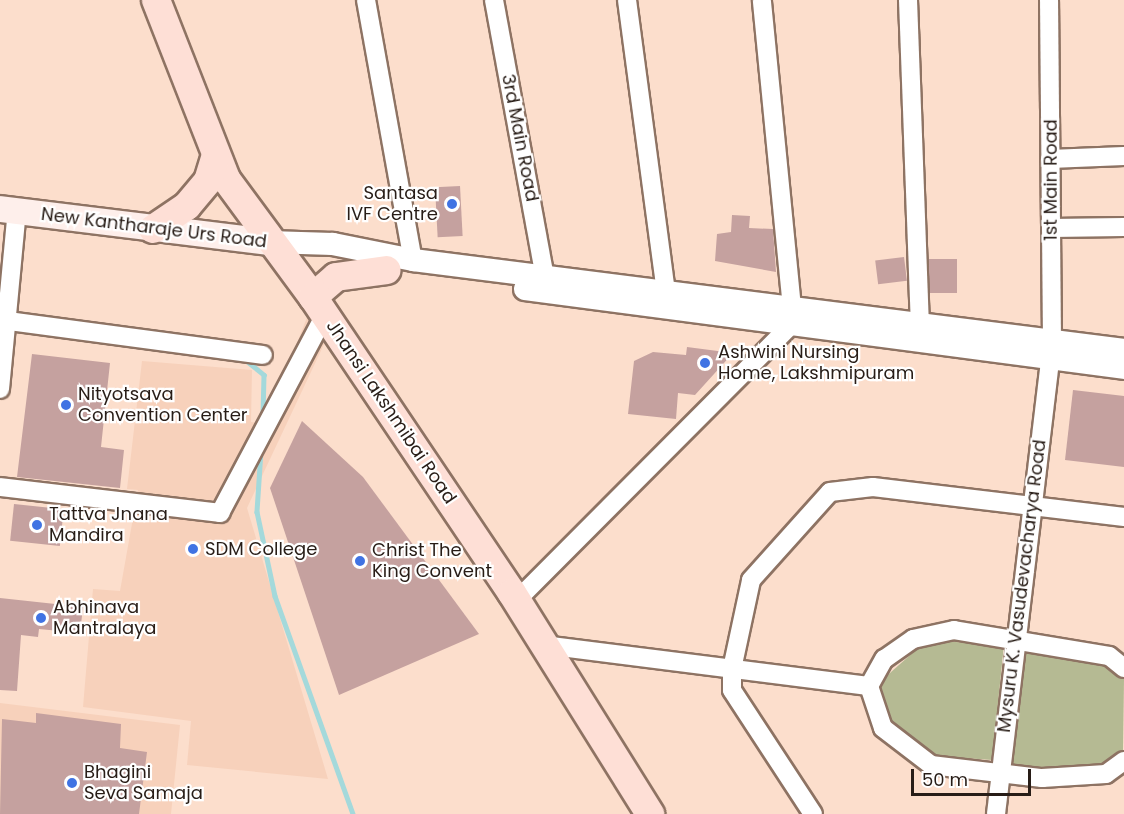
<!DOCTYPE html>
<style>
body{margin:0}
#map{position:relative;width:1124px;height:814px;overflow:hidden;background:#fcdecc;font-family:Poppins,sans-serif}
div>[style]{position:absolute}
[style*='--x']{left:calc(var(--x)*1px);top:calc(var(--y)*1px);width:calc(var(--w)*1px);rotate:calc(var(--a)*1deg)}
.built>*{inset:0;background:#f7d1bb}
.green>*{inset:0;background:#b5ba93}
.stream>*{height:4.5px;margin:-2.25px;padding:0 2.25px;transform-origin:2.25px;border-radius:2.25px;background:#a4d9db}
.building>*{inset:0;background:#c5a19f;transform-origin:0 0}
.roads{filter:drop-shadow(2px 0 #8e7363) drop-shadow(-2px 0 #8e7363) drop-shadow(0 2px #8e7363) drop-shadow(0 -2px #8e7363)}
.minor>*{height:18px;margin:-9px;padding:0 9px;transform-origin:9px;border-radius:9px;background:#fff}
.tertiary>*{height:22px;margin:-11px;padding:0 11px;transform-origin:11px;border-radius:11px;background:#fff}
.secondary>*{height:26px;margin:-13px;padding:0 13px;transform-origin:13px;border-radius:13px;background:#feefeb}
.primary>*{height:28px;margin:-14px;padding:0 14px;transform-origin:14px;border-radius:14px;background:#fedfd6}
.dots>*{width:16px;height:16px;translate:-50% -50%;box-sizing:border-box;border:3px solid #fff;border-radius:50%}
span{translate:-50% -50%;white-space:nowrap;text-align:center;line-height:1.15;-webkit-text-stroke:4.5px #fff;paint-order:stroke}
.street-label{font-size:18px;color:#281d17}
.poi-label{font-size:18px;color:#281d17}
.right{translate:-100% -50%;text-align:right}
.left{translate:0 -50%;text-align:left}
.scale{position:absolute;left:911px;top:769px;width:120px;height:27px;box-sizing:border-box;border:3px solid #281d17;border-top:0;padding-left:8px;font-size:18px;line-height:21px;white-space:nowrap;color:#281d17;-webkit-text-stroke:4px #fff;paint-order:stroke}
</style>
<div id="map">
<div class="built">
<div style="clip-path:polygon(308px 315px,326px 340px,247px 508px,328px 779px,187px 765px,191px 721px,83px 707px,93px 589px,120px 591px,138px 490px,127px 489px,142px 361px,252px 370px,251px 422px,265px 424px)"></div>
<div style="clip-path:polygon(0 703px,180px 725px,171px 814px,0 814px)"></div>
</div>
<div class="green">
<div style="clip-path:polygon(939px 641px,1004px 645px,992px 760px,935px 756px,883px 716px,881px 681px,918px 648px)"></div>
<div style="clip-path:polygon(1022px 647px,1104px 664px,1124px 679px,1123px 750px,1094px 769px,1010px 767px)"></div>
</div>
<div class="stream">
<div style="--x:247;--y:361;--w:22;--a:39"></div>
<div style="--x:264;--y:375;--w:41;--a:91.4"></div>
<div style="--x:261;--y:451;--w:61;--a:93.8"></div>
<div style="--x:257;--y:512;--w:86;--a:77.9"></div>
<div style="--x:275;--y:596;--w:232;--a:70.3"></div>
</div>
<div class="building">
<div style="left:460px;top:186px;width:50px;height:25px;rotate:87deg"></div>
<div style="clip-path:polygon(732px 215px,750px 216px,749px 228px,773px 229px,776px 272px,715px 261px,717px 234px,731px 232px)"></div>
<div style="left:904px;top:257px;width:24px;height:29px;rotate:83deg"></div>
<div style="left:929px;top:259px;width:28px;height:34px"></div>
<div style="clip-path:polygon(687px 347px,733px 353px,695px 395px,678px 393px,676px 419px,628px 414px,634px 361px,653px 352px,686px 355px)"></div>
<div style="clip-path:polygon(32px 354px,110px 363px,101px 447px,124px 450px,120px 488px,17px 477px)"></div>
<div style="clip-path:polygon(1073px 390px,1124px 396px,1124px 467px,1065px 460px)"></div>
<div style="clip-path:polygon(302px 421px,363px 477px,479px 634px,339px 695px,270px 488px)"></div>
<div style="left:14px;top:504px;width:50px;height:37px;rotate:6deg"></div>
<div style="clip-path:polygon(0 598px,83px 607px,80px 633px,39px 629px,38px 637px,21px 635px,17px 691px,0 690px)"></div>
<div style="clip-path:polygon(36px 713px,121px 724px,120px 748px,147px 752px,139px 814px,0 814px,2px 719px,36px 723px)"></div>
</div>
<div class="roads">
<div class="minor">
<div style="--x:366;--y:0;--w:264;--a:79.8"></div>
<div style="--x:494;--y:0;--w:282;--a:79.6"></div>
<div style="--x:627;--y:0;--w:295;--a:82.4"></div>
<div style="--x:908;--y:0;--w:324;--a:87.9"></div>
<div style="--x:1050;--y:159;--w:74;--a:-2.3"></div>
<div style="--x:1051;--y:228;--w:73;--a:-0.8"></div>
<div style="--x:9;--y:321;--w:256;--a:7.6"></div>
<div style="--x:0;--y:389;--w:180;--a:-84.6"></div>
<div style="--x:0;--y:487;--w:222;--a:6.7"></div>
<div style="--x:220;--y:513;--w:224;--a:-62.1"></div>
<div style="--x:516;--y:601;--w:387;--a:-45.1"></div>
<div style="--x:789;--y:327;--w:19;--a:-81"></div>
<div style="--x:792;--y:308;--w:309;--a:-95.6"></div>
<div style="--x:544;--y:645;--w:328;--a:7.2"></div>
<div style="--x:1124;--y:668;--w:19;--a:-141"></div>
<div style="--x:1109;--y:656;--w:157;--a:-170.5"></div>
<div style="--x:954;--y:630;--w:42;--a:167.6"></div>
<div style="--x:913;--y:639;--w:35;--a:145"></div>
<div style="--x:884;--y:659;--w:31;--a:119"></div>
<div style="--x:869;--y:686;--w:44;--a:71.6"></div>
<div style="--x:883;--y:728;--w:61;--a:37.6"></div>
<div style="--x:931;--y:765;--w:112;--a:6.7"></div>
<div style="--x:1042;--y:778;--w:64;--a:-3.6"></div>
<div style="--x:1106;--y:774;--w:22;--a:-36"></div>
<div style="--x:813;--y:814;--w:148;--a:-123.2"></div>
<div style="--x:732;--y:690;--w:21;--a:-90"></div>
<div style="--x:732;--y:669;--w:91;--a:-77.9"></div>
<div style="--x:751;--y:580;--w:118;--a:-48.1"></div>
<div style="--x:830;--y:492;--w:43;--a:-6.6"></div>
<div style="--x:873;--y:487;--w:253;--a:6.8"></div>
<div style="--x:996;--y:814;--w:476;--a:-83.2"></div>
<div style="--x:1052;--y:341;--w:341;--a:-90.5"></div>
</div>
<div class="tertiary">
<div style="--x:269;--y:242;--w:64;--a:1.8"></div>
<div style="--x:333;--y:244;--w:82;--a:11.3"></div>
<div style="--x:413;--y:260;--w:717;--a:7.21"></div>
<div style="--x:525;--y:289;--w:604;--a:7.51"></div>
</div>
<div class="secondary">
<div style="--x:0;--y:209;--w:271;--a:7"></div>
</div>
<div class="primary">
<div style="--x:156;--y:0;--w:192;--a:68.6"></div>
<div style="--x:226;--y:179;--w:147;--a:53.6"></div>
<div style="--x:313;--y:297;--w:357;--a:56.1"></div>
<div style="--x:512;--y:593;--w:261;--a:58"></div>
<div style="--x:153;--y:229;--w:41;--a:-34.1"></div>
<div style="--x:187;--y:206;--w:33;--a:-50"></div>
<div style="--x:208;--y:181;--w:24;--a:-73"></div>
<div style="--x:313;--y:297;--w:30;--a:-41"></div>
<div style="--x:336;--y:277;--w:51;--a:-7.8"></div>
</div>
</div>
<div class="dots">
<div style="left:452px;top:204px;background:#4073e3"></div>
<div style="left:705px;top:363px;background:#4073e3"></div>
<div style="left:66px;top:405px;background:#4073e3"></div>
<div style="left:37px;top:525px;background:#4073e3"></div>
<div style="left:193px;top:549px;background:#4073e3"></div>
<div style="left:360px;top:561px;background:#4073e3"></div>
<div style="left:41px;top:618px;background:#4073e3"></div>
<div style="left:72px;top:783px;background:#4073e3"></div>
</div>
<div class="street-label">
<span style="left:520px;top:138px;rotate:79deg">3rd Main Road</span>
<span style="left:1051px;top:180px;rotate:-90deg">1st Main Road</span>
<span style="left:154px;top:228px;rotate:7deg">New Kantharaje Urs Road</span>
<span style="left:391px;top:412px;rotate:56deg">Jhansi Lakshmibai Road</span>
<span style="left:1022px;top:586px;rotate:-83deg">Mysuru K. Vasudevacharya Road</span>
</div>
<div class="poi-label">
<span class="right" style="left:438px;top:204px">Santasa<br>IVF Centre</span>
<span class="left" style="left:718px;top:363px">Ashwini Nursing<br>Home, Lakshmipuram</span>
<span class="left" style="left:78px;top:405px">Nityotsava<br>Convention Center</span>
<span class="left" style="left:49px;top:525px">Tattva Jnana<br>Mandira</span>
<span class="left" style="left:205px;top:549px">SDM College</span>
<span class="left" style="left:372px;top:561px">Christ The<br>King Convent</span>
<span class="left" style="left:53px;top:618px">Abhinava<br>Mantralaya</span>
<span class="left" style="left:84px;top:783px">Bhagini<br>Seva Samaja</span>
</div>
<div class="scale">50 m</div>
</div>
